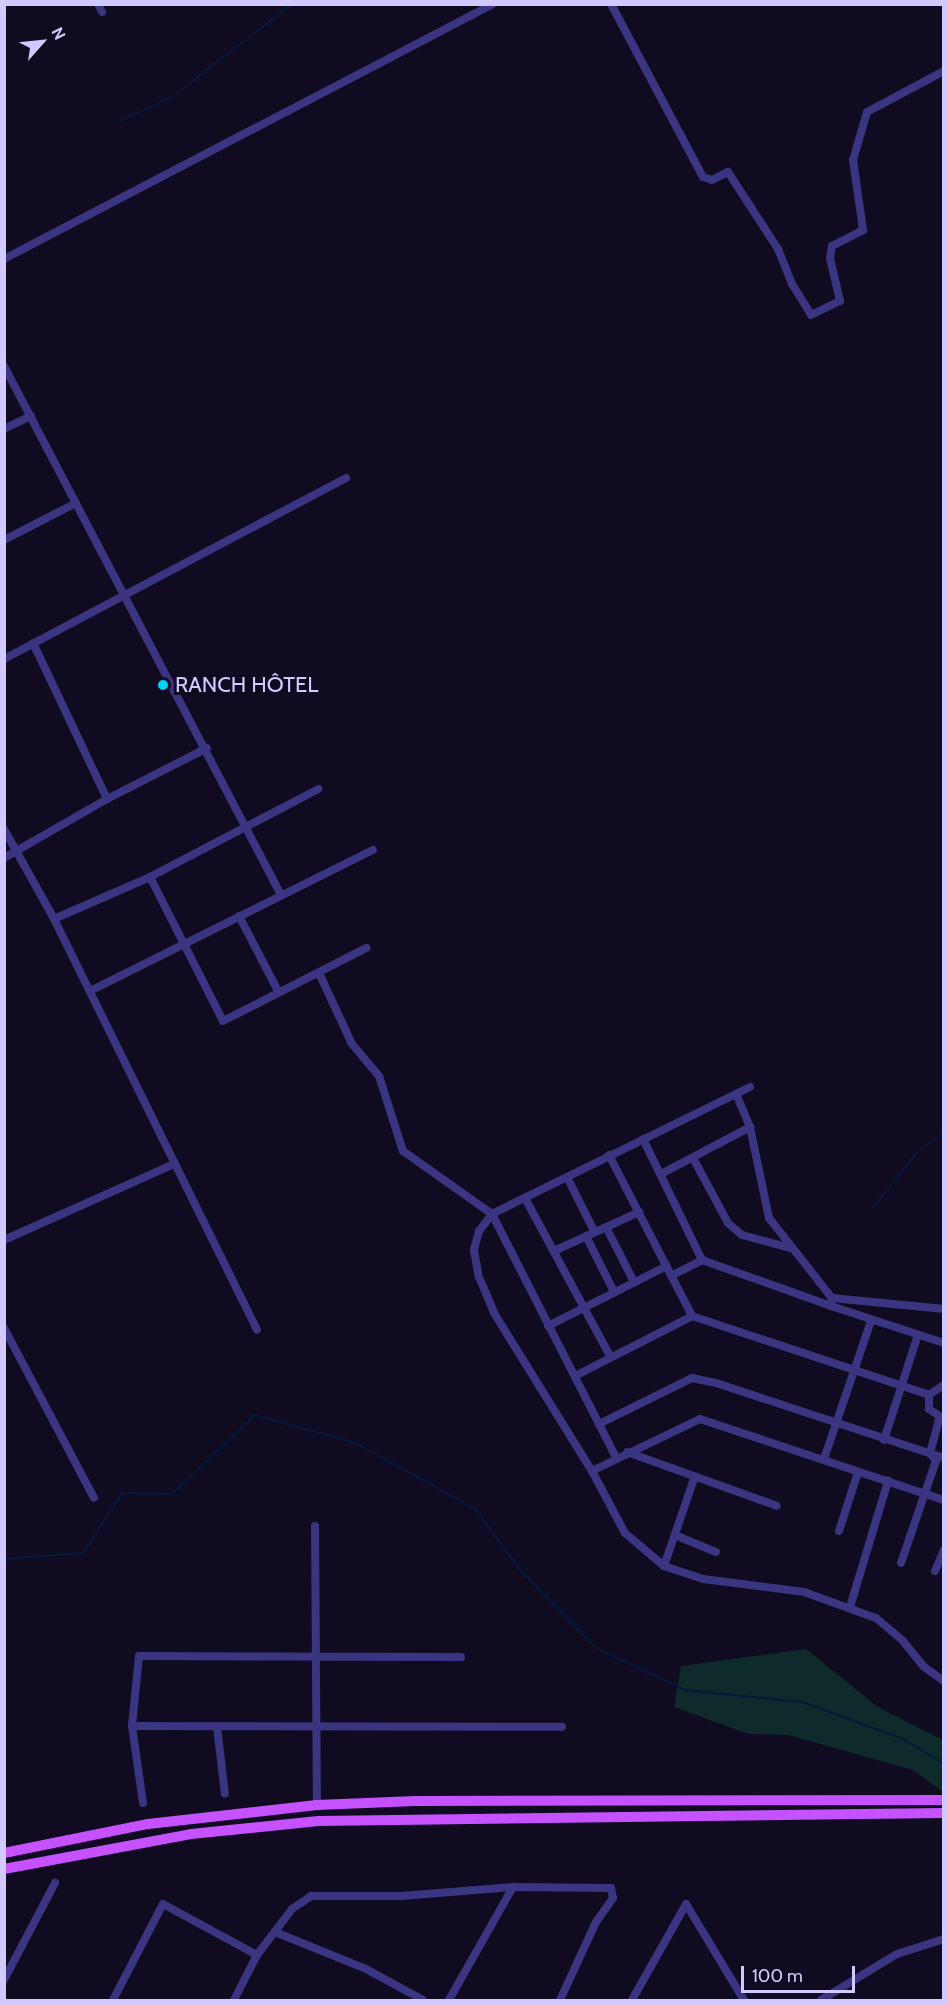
<!DOCTYPE html>
<meta charset="utf-8">
<style>
body{margin:0}
#map{position:relative;width:948px;height:2005px;overflow:hidden;background:#100b20;font-family:Cabin,sans-serif}
div>[style]{position:absolute}
[style*='--x']{left:calc(var(--x)*1px);top:calc(var(--y)*1px);width:calc(var(--w)*1px);rotate:calc(var(--a)*1deg)}
.green>*{inset:0;background:#0e2a2a}
.stream>*{height:2px;margin:-1px;padding:0 1px;transform-origin:1px;border-radius:1px;background:#07183e}
.minor>*{height:8px;margin:-4px;padding:0 4px;transform-origin:4px;border-radius:4px;background:#3a3481}
.major>*{height:10px;margin:-5px;padding:0 5px;transform-origin:5px;border-radius:5px;background:#c551ff}
.dots>*{width:16px;height:16px;translate:-50% -50%;box-sizing:border-box;border:3px solid #100b20;border-radius:50%}
span{translate:-50% -50%;white-space:nowrap;text-align:center;line-height:1.15;-webkit-text-stroke:6px #100b20;paint-order:stroke}
.poi-label{font-size:22px;color:#d2caff}
.left{translate:0 -50%;text-align:left}
.frame{position:absolute;inset:0;border:6px solid #d2caff;pointer-events:none}
.north{position:absolute;left:12px;top:12px;width:60px;height:60px;-webkit-text-stroke:4px #100b20;paint-order:stroke;rotate:63deg;font-size:16px;font-weight:700;line-height:24px;text-align:center;color:#d2caff}
.north::after{content:'';display:block;margin:auto;width:21px;height:27px;background:#d2caff;clip-path:polygon(50% 0,100% 100%,50% 72%,0 100%)}
.scale{position:absolute;left:741px;top:1966px;width:114px;height:27px;box-sizing:border-box;border:3px solid #d2caff;border-top:0;padding-left:8px;font-size:18px;line-height:21px;white-space:nowrap;color:#d2caff;-webkit-text-stroke:4px #100b20;paint-order:stroke}
</style>
<div id="map">
<div class="green">
<div style="clip-path:polygon(806px 1649px,878px 1707px,943px 1740px,943px 1792px,913px 1770px,788px 1735px,748px 1734px,674px 1707px,681px 1666px)"></div>
</div>
<div class="stream">
<div style="--x:118;--y:122;--w:60;--a:-24.8"></div>
<div style="--x:172;--y:97;--w:152;--a:-37.8"></div>
<div style="--x:873;--y:1208;--w:73;--a:-51.7"></div>
<div style="--x:918;--y:1151;--w:32;--a:-35"></div>
<div style="--x:4;--y:1559;--w:79;--a:-4.3"></div>
<div style="--x:83;--y:1553;--w:72;--a:-57"></div>
<div style="--x:122;--y:1493;--w:50;--a:1.1"></div>
<div style="--x:172;--y:1494;--w:115;--a:-43.6"></div>
<div style="--x:255;--y:1415;--w:105;--a:15.5"></div>
<div style="--x:356;--y:1443;--w:136;--a:29"></div>
<div style="--x:475;--y:1509;--w:79;--a:53.3"></div>
<div style="--x:522;--y:1572;--w:106;--a:45.8"></div>
<div style="--x:596;--y:1648;--w:98;--a:25.3"></div>
<div style="--x:685;--y:1690;--w:118;--a:5.9"></div>
<div style="--x:802;--y:1702;--w:108;--a:20.1"></div>
<div style="--x:903;--y:1739;--w:48;--a:31.4"></div>
</div>
<div class="minor">
<div style="--x:98;--y:4;--w:9;--a:63"></div>
<div style="--x:611;--y:4;--w:196;--a:62"></div>
<div style="--x:703;--y:177;--w:9;--a:18"></div>
<div style="--x:712;--y:180;--w:18;--a:-27"></div>
<div style="--x:728;--y:172;--w:92;--a:57"></div>
<div style="--x:778;--y:249;--w:38;--a:68"></div>
<div style="--x:792;--y:284;--w:36;--a:58"></div>
<div style="--x:811;--y:315;--w:32;--a:-26"></div>
<div style="--x:840;--y:301;--w:44;--a:-103.1"></div>
<div style="--x:830;--y:258;--w:12;--a:-81"></div>
<div style="--x:832;--y:246;--w:35;--a:-27"></div>
<div style="--x:863;--y:230;--w:71;--a:-98.1"></div>
<div style="--x:853;--y:160;--w:50;--a:-73.7"></div>
<div style="--x:867;--y:112;--w:87;--a:-28"></div>
<div style="--x:4;--y:259;--w:551;--a:-27.54"></div>
<div style="--x:4;--y:366;--w:597;--a:62.36"></div>
<div style="--x:4;--y:429;--w:30;--a:-26"></div>
<div style="--x:4;--y:540;--w:81;--a:-27.2"></div>
<div style="--x:33;--y:643;--w:173;--a:64.6"></div>
<div style="--x:4;--y:659;--w:387;--a:-27.9"></div>
<div style="--x:4;--y:829;--w:103;--a:60.9"></div>
<div style="--x:54;--y:919;--w:458;--a:63.7"></div>
<div style="--x:4;--y:858;--w:119;--a:-29.8"></div>
<div style="--x:107;--y:799;--w:112;--a:-27"></div>
<div style="--x:150;--y:877;--w:161;--a:63.1"></div>
<div style="--x:223;--y:1021;--w:161;--a:-27"></div>
<div style="--x:239;--y:916;--w:85;--a:62.5"></div>
<div style="--x:54;--y:919;--w:105;--a:-23.6"></div>
<div style="--x:150;--y:877;--w:190;--a:-27.6"></div>
<div style="--x:319;--y:973;--w:78;--a:65.1"></div>
<div style="--x:352;--y:1044;--w:42;--a:49.8"></div>
<div style="--x:379;--y:1076;--w:79;--a:72.3"></div>
<div style="--x:403;--y:1151;--w:109;--a:35.3"></div>
<div style="--x:492;--y:1214;--w:273;--a:63"></div>
<div style="--x:90;--y:991;--w:316;--a:-26.5"></div>
<div style="--x:750;--y:1087;--w:288;--a:153.8"></div>
<div style="--x:492;--y:1214;--w:21;--a:127"></div>
<div style="--x:479;--y:1231;--w:20;--a:105"></div>
<div style="--x:474;--y:1250;--w:27;--a:80"></div>
<div style="--x:479;--y:1277;--w:39;--a:67"></div>
<div style="--x:494;--y:1313;--w:186;--a:58.2"></div>
<div style="--x:592;--y:1471;--w:70;--a:62"></div>
<div style="--x:625;--y:1533;--w:51;--a:40.2"></div>
<div style="--x:664;--y:1566;--w:41;--a:18.4"></div>
<div style="--x:703;--y:1579;--w:102;--a:7.3"></div>
<div style="--x:804;--y:1592;--w:77;--a:19.9"></div>
<div style="--x:876;--y:1618;--w:35;--a:40"></div>
<div style="--x:903;--y:1641;--w:32;--a:51"></div>
<div style="--x:923;--y:1666;--w:26;--a:36"></div>
<div style="--x:736;--y:1094;--w:36;--a:67"></div>
<div style="--x:750;--y:1127;--w:93;--a:78.2"></div>
<div style="--x:769;--y:1218;--w:102;--a:51.8"></div>
<div style="--x:832;--y:1298;--w:113;--a:5.6"></div>
<div style="--x:643;--y:1139;--w:135;--a:64"></div>
<div style="--x:702;--y:1260;--w:137;--a:19.6"></div>
<div style="--x:831;--y:1306;--w:8;--a:-83"></div>
<div style="--x:609;--y:1155;--w:181;--a:62.7"></div>
<div style="--x:692;--y:1316;--w:250;--a:18.4"></div>
<div style="--x:693;--y:1158;--w:74;--a:61.7"></div>
<div style="--x:728;--y:1223;--w:18;--a:41"></div>
<div style="--x:742;--y:1235;--w:51;--a:14.9"></div>
<div style="--x:661;--y:1174;--w:101;--a:-27.8"></div>
<div style="--x:567;--y:1177;--w:60;--a:63.4"></div>
<div style="--x:526;--y:1200;--w:177;--a:61.7"></div>
<div style="--x:606;--y:1227;--w:62;--a:63"></div>
<div style="--x:586;--y:1236;--w:63;--a:63.4"></div>
<div style="--x:4;--y:1240;--w:186;--a:-24.1"></div>
<div style="--x:554;--y:1251;--w:94;--a:-24.6"></div>
<div style="--x:671;--y:1276;--w:35;--a:-27"></div>
<div style="--x:831;--y:1306;--w:119;--a:18.1"></div>
<div style="--x:548;--y:1326;--w:133;--a:-26.8"></div>
<div style="--x:4;--y:1328;--w:192;--a:62.1"></div>
<div style="--x:575;--y:1376;--w:131;--a:-27.1"></div>
<div style="--x:942;--y:1418;--w:16;--a:-145"></div>
<div style="--x:929;--y:1409;--w:14;--a:-90"></div>
<div style="--x:929;--y:1395;--w:18;--a:-34"></div>
<div style="--x:599;--y:1424;--w:104;--a:-26.3"></div>
<div style="--x:692;--y:1378;--w:25;--a:12"></div>
<div style="--x:716;--y:1383;--w:240;--a:18.2"></div>
<div style="--x:884;--y:1440;--w:110;--a:-72.1"></div>
<div style="--x:627;--y:1452;--w:159;--a:19.8"></div>
<div style="--x:824;--y:1459;--w:146;--a:-71.2"></div>
<div style="--x:592;--y:1471;--w:120;--a:-25.7"></div>
<div style="--x:700;--y:1419;--w:257;--a:18.4"></div>
<div style="--x:315;--y:1526;--w:279;--a:89.6"></div>
<div style="--x:839;--y:1531;--w:62;--a:-72.1"></div>
<div style="--x:677;--y:1536;--w:42;--a:22.3"></div>
<div style="--x:901;--y:1563;--w:108;--a:-71.1"></div>
<div style="--x:936;--y:1461;--w:10;--a:-127"></div>
<div style="--x:930;--y:1453;--w:35;--a:-75"></div>
<div style="--x:664;--y:1566;--w:95;--a:-71"></div>
<div style="--x:935;--y:1571;--w:23;--a:-67"></div>
<div style="--x:850;--y:1607;--w:132;--a:-73.2"></div>
<div style="--x:132;--y:1726;--w:430;--a:0.1"></div>
<div style="--x:217;--y:1727;--w:67;--a:83.2"></div>
<div style="--x:143;--y:1803;--w:78;--a:-98.1"></div>
<div style="--x:132;--y:1726;--w:70;--a:-84.3"></div>
<div style="--x:139;--y:1656;--w:322;--a:0.2"></div>
<div style="--x:275;--y:1932;--w:98;--a:22.1"></div>
<div style="--x:366;--y:1969;--w:65;--a:28.5"></div>
<div style="--x:4;--y:1980;--w:110;--a:-62.3"></div>
<div style="--x:113;--y:2000;--w:108;--a:-62.5"></div>
<div style="--x:163;--y:1904;--w:107;--a:28.5"></div>
<div style="--x:234;--y:2000;--w:51;--a:-62.9"></div>
<div style="--x:257;--y:1955;--w:58;--a:-52.7"></div>
<div style="--x:292;--y:1909;--w:23;--a:-34"></div>
<div style="--x:311;--y:1896;--w:90;--a:0"></div>
<div style="--x:401;--y:1896;--w:112;--a:-4.6"></div>
<div style="--x:513;--y:1887;--w:98;--a:0.6"></div>
<div style="--x:611;--y:1888;--w:10;--a:79"></div>
<div style="--x:613;--y:1898;--w:29;--a:125"></div>
<div style="--x:596;--y:1922;--w:86;--a:114.8"></div>
<div style="--x:449;--y:2000;--w:130;--a:-60.5"></div>
<div style="--x:632;--y:2000;--w:110;--a:-60.6"></div>
<div style="--x:686;--y:1904;--w:112;--a:58.9"></div>
<div style="--x:821;--y:2000;--w:89;--a:-31.2"></div>
<div style="--x:897;--y:1954;--w:49;--a:-17.7"></div>
</div>
<div class="major">
<div style="--x:4;--y:1853;--w:147;--a:-11.4"></div>
<div style="--x:148;--y:1824;--w:170;--a:-6.4"></div>
<div style="--x:317;--y:1805;--w:98;--a:-2.3"></div>
<div style="--x:415;--y:1801;--w:529;--a:-0.11"></div>
<div style="--x:4;--y:1869;--w:190;--a:-10.6"></div>
<div style="--x:191;--y:1834;--w:128;--a:-5.8"></div>
<div style="--x:318;--y:1821;--w:626;--a:-0.73"></div>
</div>
<div class="dots">
<div style="left:163px;top:685px;background:#00d3f5"></div>
</div>
<div class="poi-label">
<span class="left" style="left:175px;top:685px">RANCH HÔTEL</span>
</div>
<div class="frame"></div>
<div class="north">N</div>
<div class="scale">100 m</div>
</div>
